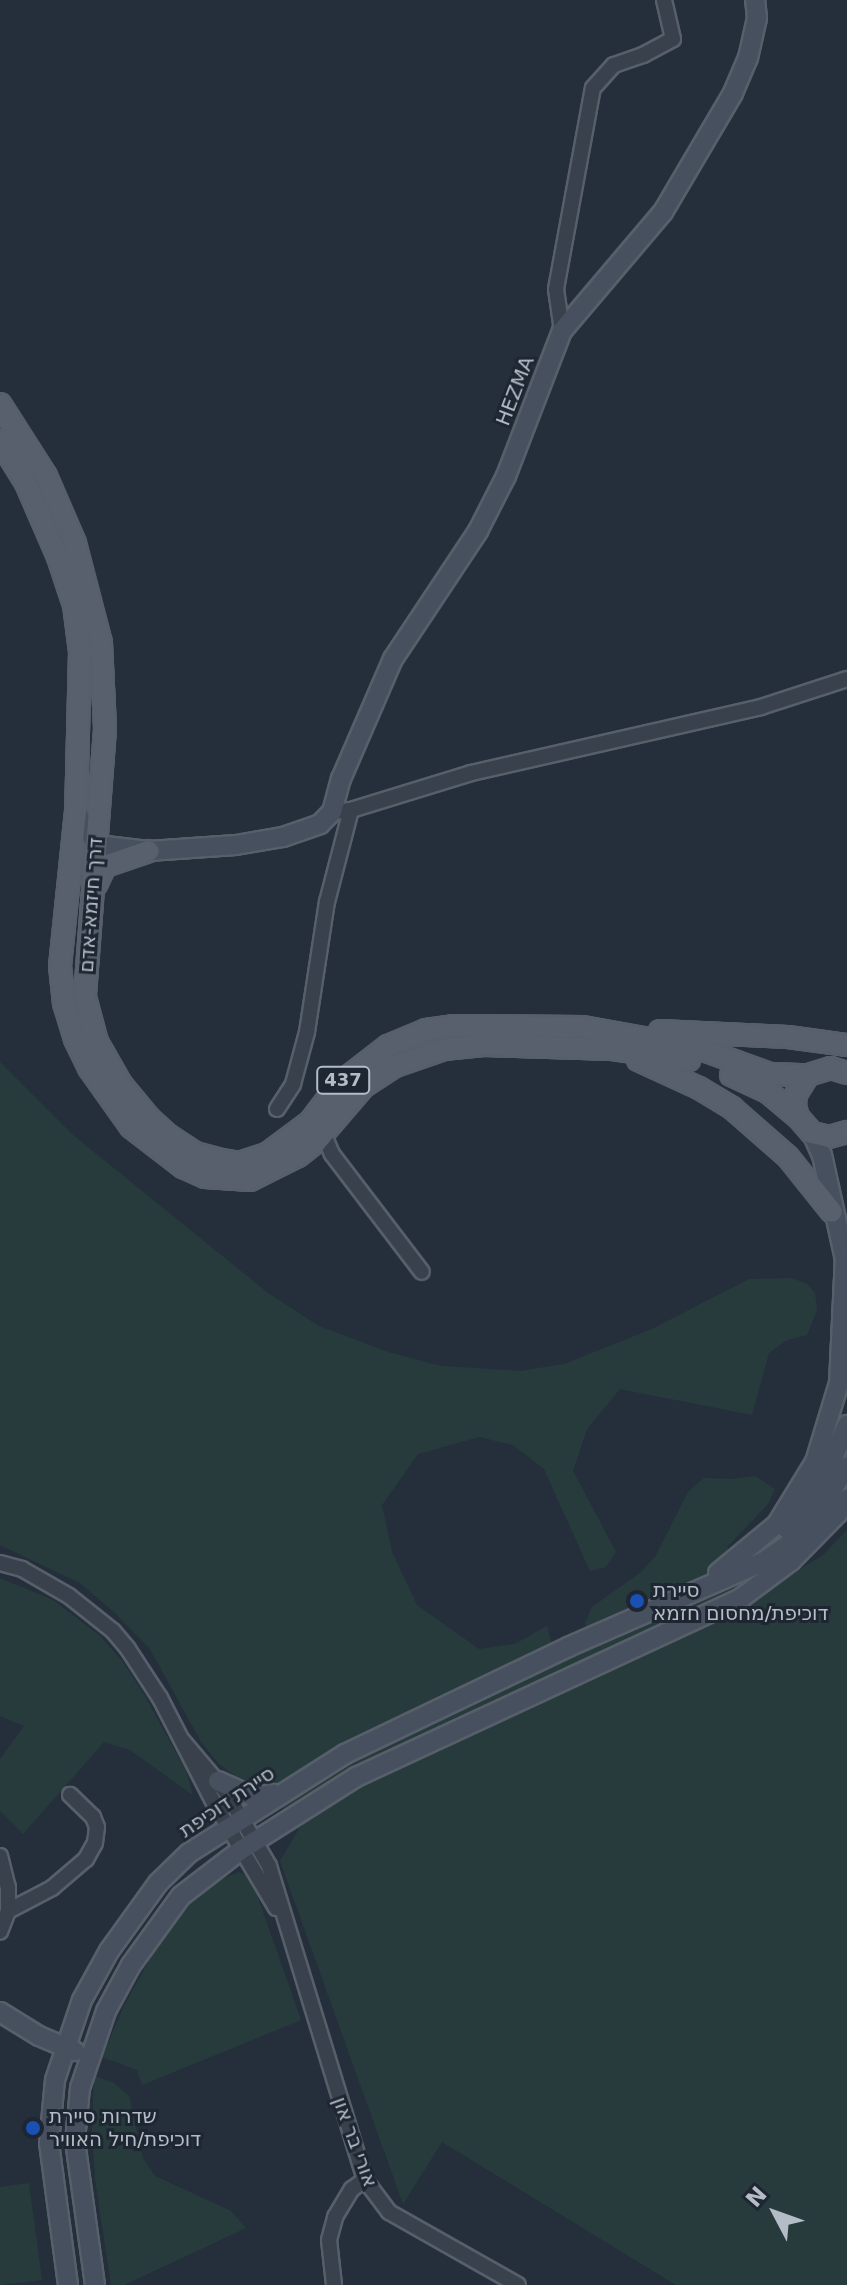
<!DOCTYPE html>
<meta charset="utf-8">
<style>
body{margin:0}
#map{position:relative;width:847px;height:2285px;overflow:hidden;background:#252f3c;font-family:"DejaVu Sans",Heebo,sans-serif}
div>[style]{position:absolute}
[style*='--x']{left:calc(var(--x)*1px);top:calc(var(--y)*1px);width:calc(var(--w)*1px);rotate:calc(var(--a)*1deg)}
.green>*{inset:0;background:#273b3d}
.roads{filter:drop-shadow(2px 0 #575f6a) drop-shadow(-2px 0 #575f6a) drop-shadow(0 2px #575f6a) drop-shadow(0 -2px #575f6a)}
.street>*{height:14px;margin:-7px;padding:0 7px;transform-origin:7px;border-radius:7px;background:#38414c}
.secondary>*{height:18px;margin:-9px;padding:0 9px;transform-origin:9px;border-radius:9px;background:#47505f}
.primary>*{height:20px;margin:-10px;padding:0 10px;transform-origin:10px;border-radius:10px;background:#57606c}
.dots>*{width:22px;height:22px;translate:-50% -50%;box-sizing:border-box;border:4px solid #1e2631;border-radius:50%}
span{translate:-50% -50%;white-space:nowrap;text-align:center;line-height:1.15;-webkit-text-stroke:6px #1e2631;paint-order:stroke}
.shield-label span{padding:2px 6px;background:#1e2631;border:2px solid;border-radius:6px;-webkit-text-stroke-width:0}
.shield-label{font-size:18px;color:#b4bcc8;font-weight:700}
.street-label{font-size:20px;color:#b4bcc8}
.poi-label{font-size:20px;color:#b4bcc8}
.left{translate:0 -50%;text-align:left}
.north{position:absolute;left:735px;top:2173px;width:80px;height:80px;-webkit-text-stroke:6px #1e2631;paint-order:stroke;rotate:311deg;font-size:22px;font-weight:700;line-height:32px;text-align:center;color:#b4bcc8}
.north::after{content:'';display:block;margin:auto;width:28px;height:36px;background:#b4bcc8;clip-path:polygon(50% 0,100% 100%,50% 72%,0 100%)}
</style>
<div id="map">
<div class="green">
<div style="clip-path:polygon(0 1062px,73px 1135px,268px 1293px,319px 1326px,388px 1352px,441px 1366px,520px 1371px,564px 1364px,652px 1329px,749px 1279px,792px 1278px,807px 1284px,815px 1293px,817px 1310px,807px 1335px,787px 1340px,769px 1353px,752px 1415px,620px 1389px,587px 1429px,573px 1471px,616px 1552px,606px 1567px,590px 1571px,544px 1469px,513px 1445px,479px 1437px,418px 1454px,382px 1505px,392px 1552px,417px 1605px,479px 1649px,515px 1644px,547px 1626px,552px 1645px,587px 1629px,585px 1623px,592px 1607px,640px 1573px,655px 1557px,688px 1492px,704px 1478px,732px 1479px,755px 1476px,775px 1489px,768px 1504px,727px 1547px,759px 1593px,822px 1556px,847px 1530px,847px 2285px,676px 2285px,442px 2142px,403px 2204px,280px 1861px,299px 1829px,267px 1788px,237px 1777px,219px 1764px,201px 1742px,150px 1649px,115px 1613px,80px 1583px,0 1545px)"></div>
<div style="clip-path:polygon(0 1578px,53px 1600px,100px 1636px,123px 1662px,145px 1696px,186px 1771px,193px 1795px,130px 1750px,104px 1742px,23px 1834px,0 1811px,0 1759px,24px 1726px,0 1716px)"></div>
<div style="clip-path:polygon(239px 1872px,249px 1877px,255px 1889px,301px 2020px,142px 2085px,137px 2070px,102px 2057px,124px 2006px,155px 1950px,190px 1904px,212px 1883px)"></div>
<div style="clip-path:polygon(94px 2076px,114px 2083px,129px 2096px,143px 2158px,155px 2176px,231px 2211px,246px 2228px,124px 2285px,111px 2285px,95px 2179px,92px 2131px)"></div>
<div style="clip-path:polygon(29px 2183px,42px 2280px,0 2285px,0 2187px)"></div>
</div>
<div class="roads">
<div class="street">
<div style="--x:562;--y:331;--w:42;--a:-98.1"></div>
<div style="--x:556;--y:289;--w:204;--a:-79.6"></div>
<div style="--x:593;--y:88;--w:31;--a:-48"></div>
<div style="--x:614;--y:65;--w:31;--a:-19"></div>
<div style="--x:643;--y:55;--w:34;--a:-28"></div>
<div style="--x:673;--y:39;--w:40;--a:-103"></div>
<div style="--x:332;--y:812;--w:19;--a:-6"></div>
<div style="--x:351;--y:810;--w:126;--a:-17.1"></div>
<div style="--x:471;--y:773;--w:297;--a:-12.8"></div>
<div style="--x:761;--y:707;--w:90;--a:-18"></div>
<div style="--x:277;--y:1109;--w:30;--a:-57"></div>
<div style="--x:293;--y:1084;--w:54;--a:-74.9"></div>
<div style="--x:307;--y:1032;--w:132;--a:-81.3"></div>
<div style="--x:327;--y:902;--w:95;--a:-75.4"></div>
<div style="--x:327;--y:1129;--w:8;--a:104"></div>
<div style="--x:325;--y:1137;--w:18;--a:68"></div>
<div style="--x:332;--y:1154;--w:148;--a:52.7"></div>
<div style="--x:0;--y:1563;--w:23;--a:15"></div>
<div style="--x:22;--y:1569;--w:54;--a:29.9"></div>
<div style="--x:69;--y:1596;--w:56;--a:38.5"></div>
<div style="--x:113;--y:1631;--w:23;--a:50"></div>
<div style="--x:128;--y:1649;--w:59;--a:56.9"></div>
<div style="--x:160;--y:1698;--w:118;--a:62.8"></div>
<div style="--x:214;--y:1803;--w:122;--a:59.4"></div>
<div style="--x:182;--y:1740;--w:68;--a:49.8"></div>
<div style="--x:226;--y:1792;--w:86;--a:59.8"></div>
<div style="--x:269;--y:1866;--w:328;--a:73"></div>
<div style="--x:365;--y:2180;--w:40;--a:53"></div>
<div style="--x:389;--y:2212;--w:148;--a:29.5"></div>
<div style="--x:0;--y:1856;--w:32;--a:76"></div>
<div style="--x:8;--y:1887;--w:24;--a:90"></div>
<div style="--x:8;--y:1911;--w:22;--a:111"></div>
<div style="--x:8;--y:1911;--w:50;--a:-27.6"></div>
<div style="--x:52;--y:1888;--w:45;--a:-40.5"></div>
<div style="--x:86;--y:1859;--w:18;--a:-61"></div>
<div style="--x:95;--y:1843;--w:16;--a:-83"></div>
<div style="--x:97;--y:1827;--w:11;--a:-112"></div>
<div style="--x:93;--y:1817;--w:32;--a:-136"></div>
<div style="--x:334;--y:2285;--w:45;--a:-96.3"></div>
<div style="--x:329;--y:2240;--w:24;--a:-75"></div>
<div style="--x:335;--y:2217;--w:33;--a:-59"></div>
<div style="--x:352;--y:2189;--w:16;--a:-35"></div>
</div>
<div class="secondary">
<div style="--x:76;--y:811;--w:40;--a:58"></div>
<div style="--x:97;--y:845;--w:52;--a:6.6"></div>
<div style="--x:149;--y:851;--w:87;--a:-3.9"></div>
<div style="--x:236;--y:845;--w:48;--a:-9.7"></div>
<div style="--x:283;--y:837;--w:39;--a:-19"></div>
<div style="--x:320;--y:824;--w:17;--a:-45"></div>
<div style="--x:332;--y:812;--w:34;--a:-75"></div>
<div style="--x:341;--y:779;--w:131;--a:-66.6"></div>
<div style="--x:393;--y:659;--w:154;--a:-56.4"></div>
<div style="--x:478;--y:531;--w:62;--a:-63"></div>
<div style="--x:506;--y:476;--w:155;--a:-68.9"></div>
<div style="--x:562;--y:331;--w:156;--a:-49.7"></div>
<div style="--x:663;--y:212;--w:138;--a:-59.5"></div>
<div style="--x:733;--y:93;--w:38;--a:-67"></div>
<div style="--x:748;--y:58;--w:41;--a:-77.3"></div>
<div style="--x:757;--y:18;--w:18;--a:-96"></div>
<div style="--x:812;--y:1133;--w:24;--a:66"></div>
<div style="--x:822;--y:1155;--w:117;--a:77.6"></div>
<div style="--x:787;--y:1529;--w:62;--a:-53.5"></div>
<div style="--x:824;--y:1479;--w:59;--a:-66.9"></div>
<div style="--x:718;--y:1573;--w:77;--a:-39.7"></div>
<div style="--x:777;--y:1524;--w:73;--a:-58.5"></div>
<div style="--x:815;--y:1462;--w:83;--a:-73.1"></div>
<div style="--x:839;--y:1383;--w:125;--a:-87.3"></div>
<div style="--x:218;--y:1781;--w:39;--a:24"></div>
<div style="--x:254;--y:1797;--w:20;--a:-9"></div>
<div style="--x:0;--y:2012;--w:46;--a:31.6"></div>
<div style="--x:39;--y:2036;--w:39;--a:23"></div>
<div style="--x:68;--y:2285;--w:143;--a:-97.6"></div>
<div style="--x:49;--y:2143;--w:63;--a:-84.6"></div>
<div style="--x:55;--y:2080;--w:84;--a:-71.4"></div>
<div style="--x:82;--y:2000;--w:56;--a:-61.1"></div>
<div style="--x:109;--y:1951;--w:84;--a:-54.2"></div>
<div style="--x:158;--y:1883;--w:43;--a:-44.1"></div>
<div style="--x:189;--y:1853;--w:185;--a:-32.4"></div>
<div style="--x:345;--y:1754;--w:247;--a:-25.6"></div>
<div style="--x:568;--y:1647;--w:213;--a:-23.6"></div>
<div style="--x:763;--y:1562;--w:37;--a:-35"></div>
<div style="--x:793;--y:1541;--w:30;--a:-46"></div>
<div style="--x:814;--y:1519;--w:62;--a:-58.1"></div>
<div style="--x:95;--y:2285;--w:145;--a:-97.9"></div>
<div style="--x:75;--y:2141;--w:53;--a:-84.6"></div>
<div style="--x:80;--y:2088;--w:81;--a:-71.3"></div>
<div style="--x:106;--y:2011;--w:52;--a:-61.5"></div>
<div style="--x:131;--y:1965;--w:85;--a:-54.1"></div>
<div style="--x:181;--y:1896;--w:76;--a:-37.5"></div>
<div style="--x:241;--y:1850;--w:136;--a:-32.4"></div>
<div style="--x:356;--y:1777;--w:425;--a:-24.9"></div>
<div style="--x:741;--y:1598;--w:62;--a:-36.5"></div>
<div style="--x:791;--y:1561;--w:67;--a:-45.6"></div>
<div style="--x:838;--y:1513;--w:17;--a:-57"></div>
</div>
<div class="primary">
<div style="--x:0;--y:404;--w:85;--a:57.4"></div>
<div style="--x:46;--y:476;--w:73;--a:66.6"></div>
<div style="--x:75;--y:543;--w:103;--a:75.4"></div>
<div style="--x:101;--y:643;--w:86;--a:87.3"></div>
<div style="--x:105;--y:729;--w:269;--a:94.3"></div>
<div style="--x:85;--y:997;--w:47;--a:75.1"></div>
<div style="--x:97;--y:1042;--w:48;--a:60.3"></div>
<div style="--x:121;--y:1084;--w:44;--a:50.5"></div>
<div style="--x:149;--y:1118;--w:27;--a:42"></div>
<div style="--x:169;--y:1136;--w:31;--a:33"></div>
<div style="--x:195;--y:1153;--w:23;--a:15"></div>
<div style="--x:217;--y:1159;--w:22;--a:10"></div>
<div style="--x:239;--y:1163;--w:29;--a:-18"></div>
<div style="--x:267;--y:1154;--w:54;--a:-36.7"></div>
<div style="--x:310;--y:1122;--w:48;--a:-52.7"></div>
<div style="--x:339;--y:1084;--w:62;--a:-37.8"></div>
<div style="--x:388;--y:1046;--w:41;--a:-22.8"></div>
<div style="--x:426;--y:1030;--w:29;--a:-8"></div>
<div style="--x:455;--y:1026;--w:128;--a:0.4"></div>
<div style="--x:583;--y:1027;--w:117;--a:10.3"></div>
<div style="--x:698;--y:1048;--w:77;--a:19.9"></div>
<div style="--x:770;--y:1074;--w:38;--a:2"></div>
<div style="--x:0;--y:441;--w:49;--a:58.2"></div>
<div style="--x:26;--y:483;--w:81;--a:66.6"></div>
<div style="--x:58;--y:557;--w:51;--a:71.6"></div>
<div style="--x:74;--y:605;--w:47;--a:82.7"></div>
<div style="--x:80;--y:652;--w:159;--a:91.4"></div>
<div style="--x:76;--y:811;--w:156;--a:95.9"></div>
<div style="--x:60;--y:966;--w:37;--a:84"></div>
<div style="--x:64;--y:1003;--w:38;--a:73"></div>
<div style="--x:75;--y:1039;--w:32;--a:64"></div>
<div style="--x:89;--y:1068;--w:72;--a:54.6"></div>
<div style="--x:131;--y:1127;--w:66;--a:37.6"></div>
<div style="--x:183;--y:1167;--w:24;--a:24"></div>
<div style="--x:205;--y:1177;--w:45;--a:3.8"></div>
<div style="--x:250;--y:1180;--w:54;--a:-26.6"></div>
<div style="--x:298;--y:1156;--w:23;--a:-38"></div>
<div style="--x:316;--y:1142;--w:74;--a:-49.4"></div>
<div style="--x:364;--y:1086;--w:37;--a:-33"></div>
<div style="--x:395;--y:1066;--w:52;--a:-19.1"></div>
<div style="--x:444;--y:1049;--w:40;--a:-5.7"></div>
<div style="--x:484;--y:1045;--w:128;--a:1.8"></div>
<div style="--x:612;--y:1049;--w:78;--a:8.1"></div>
<div style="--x:96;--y:885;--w:21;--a:-65"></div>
<div style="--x:105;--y:866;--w:46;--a:-18.8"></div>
<div style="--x:660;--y:1031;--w:128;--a:2.7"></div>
<div style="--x:788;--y:1037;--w:60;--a:7.7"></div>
<div style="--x:638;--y:1060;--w:67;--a:24.7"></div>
<div style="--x:699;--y:1088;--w:39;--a:31"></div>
<div style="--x:732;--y:1108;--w:74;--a:41.2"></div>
<div style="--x:788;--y:1157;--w:70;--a:51.3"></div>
<div style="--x:847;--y:1073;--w:17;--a:-163"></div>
<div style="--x:831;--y:1068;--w:24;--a:163"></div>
<div style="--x:808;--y:1075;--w:22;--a:122"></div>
<div style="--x:796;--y:1094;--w:12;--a:95"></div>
<div style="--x:795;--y:1106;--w:11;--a:75"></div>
<div style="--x:798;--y:1117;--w:21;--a:49"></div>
<div style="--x:812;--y:1133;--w:17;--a:13"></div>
<div style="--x:829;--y:1137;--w:19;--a:-16"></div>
<div style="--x:731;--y:1075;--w:41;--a:24.7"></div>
<div style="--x:768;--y:1092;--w:39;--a:40"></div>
</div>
</div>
<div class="dots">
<div style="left:637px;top:1601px;background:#1a4fb4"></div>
<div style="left:33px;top:2128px;background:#1a4fb4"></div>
</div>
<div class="shield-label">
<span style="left:343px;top:1080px">437</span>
</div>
<div class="street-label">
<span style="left:515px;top:391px;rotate:-69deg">HEZMA</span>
<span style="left:91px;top:905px;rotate:-86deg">דרך חיזמא-אדם</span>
<span style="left:227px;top:1802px;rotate:-34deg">סיירת דוכיפת</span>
<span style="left:355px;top:2142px;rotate:70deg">אורי בר און</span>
</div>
<div class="poi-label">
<span class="left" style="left:653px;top:1602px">סיירת<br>דוכיפת/מחסום חזמא</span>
<span class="left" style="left:49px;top:2128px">שדרות סיירת<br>דוכיפת/חיל האוויר</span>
</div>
<div class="north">N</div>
</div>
